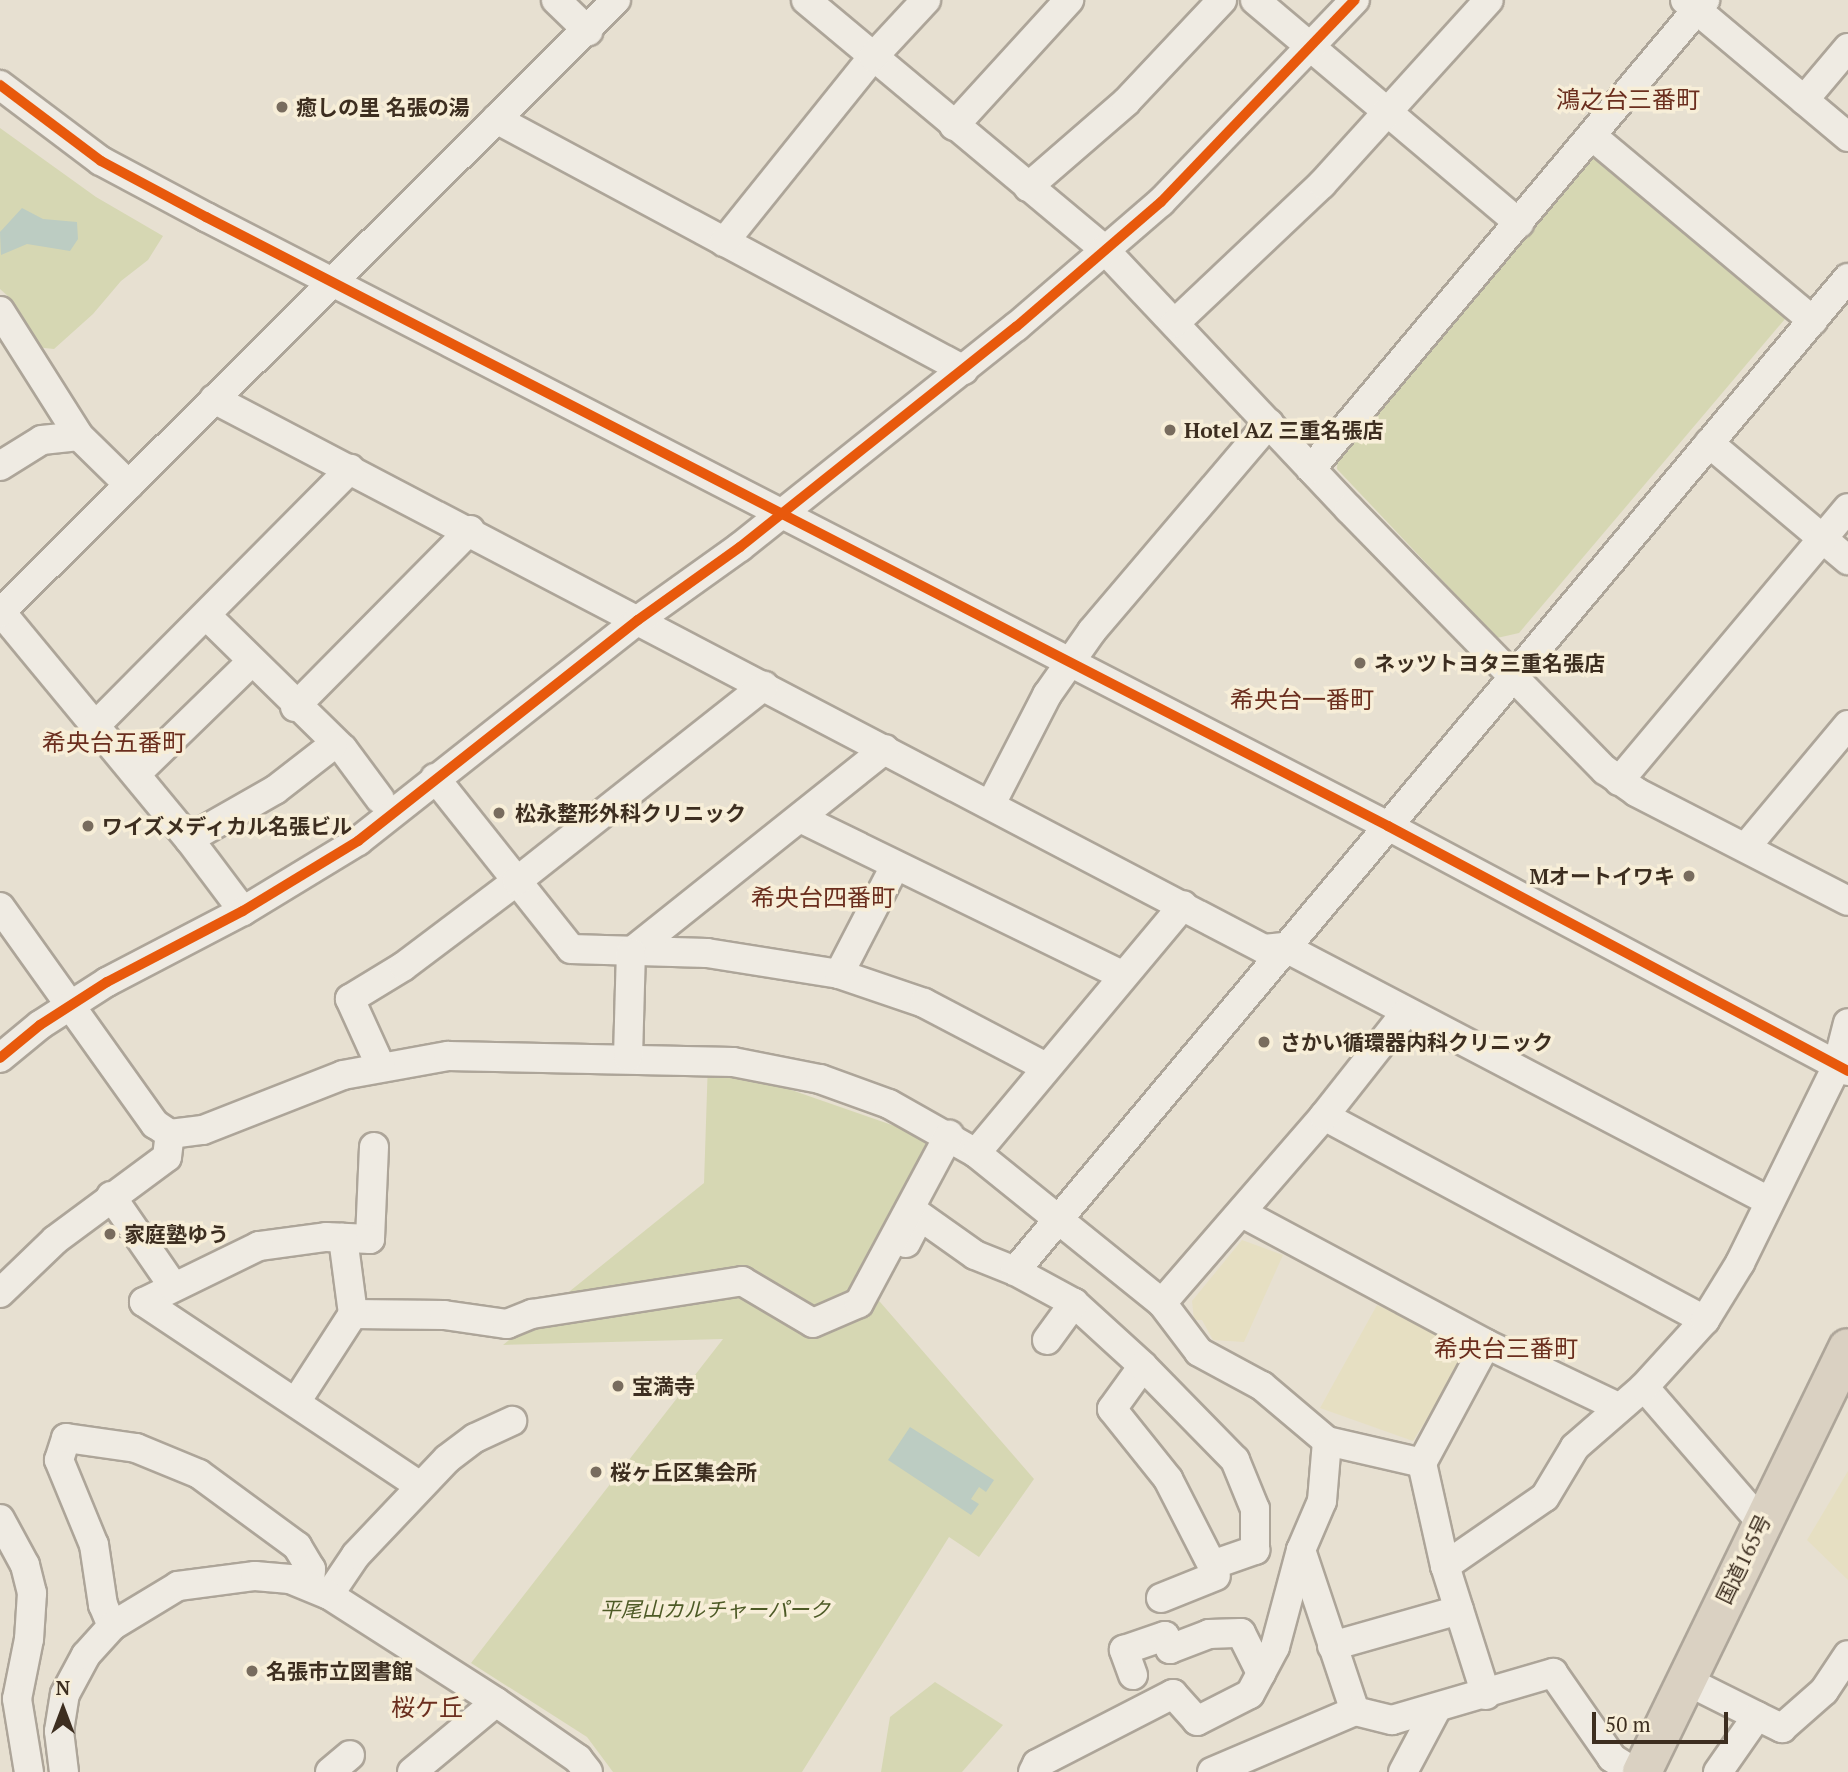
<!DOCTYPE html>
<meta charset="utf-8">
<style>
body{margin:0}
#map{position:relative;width:1848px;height:1772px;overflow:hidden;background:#e7e0d1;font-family:"PT Serif","Noto Sans JP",serif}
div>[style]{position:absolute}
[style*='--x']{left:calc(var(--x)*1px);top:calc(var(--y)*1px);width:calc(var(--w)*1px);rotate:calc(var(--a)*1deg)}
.farmland>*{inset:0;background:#e6dfc2}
.green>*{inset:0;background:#d6d7b3}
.water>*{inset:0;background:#bcccc2}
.roads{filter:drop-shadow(2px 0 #ada599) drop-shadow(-2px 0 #ada599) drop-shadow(0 2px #ada599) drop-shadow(0 -2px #ada599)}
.minor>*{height:28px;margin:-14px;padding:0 14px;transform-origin:14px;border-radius:14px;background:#efebe3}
.highway>*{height:38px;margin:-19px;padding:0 19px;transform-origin:19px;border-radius:19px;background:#dad1c2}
.cycleway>*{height:10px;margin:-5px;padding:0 5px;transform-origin:5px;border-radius:5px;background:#e8590c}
.dots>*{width:19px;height:19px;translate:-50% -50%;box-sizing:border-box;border:4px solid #f7eed8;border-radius:50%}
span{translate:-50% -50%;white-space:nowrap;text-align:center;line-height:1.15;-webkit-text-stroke:7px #f7eed8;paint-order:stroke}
.poi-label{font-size:21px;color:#3d2e20;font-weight:700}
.left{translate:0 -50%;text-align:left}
.right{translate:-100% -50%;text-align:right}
.street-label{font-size:21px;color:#3d2e20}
.park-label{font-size:21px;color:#4d5a26;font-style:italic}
.quarter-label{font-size:24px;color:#6b2e1e}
.north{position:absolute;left:28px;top:1674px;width:70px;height:70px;-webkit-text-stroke:5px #f7eed8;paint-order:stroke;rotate:0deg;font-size:19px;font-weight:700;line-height:28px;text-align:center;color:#3d2e20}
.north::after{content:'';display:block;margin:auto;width:24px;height:32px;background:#3d2e20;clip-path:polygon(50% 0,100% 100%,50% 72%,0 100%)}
.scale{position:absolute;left:1592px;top:1712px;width:136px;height:32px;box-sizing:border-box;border:4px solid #3d2e20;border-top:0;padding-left:9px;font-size:21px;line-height:24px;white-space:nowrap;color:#3d2e20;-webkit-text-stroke:5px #f7eed8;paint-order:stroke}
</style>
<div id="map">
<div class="farmland">
<div style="clip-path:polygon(1242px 1240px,1283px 1255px,1244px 1342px,1213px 1340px,1202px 1320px,1194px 1320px,1192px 1301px)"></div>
<div style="clip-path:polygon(1377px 1305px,1471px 1348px,1413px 1441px,1320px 1408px)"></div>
<div style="clip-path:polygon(1848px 1471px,1848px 1580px,1807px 1540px)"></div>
</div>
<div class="green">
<div style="clip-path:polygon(0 128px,96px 197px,163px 236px,148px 260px,121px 281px,93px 314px,54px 349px,35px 347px,9px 297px,0 289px)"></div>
<div style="clip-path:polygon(1587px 155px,1601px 155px,1790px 313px,1519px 633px,1497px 638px,1337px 469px,1338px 454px)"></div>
<div style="clip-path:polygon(708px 1061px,932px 1139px,867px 1287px,1034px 1479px,979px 1557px,949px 1537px,802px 1772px,613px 1772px,587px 1737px,471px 1663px,723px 1339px,503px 1345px,704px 1183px)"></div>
<div style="clip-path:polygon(935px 1682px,1003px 1725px,962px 1772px,881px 1772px,890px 1717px)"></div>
</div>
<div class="water">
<div style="clip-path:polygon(22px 208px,43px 219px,77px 222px,78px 239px,70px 251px,27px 244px,1px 255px,0 232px)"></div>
<div style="clip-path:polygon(910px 1427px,994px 1480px,986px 1492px,979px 1487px,971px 1499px,979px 1504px,971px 1515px,888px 1460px)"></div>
</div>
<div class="roads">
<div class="minor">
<div style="--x:556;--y:0;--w:45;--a:44.1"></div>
<div style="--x:806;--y:0;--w:388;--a:39.9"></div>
<div style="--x:1104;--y:249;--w:357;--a:46.7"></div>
<div style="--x:1349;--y:509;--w:366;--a:45.6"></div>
<div style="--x:1605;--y:770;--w:38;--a:35"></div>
<div style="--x:1636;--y:792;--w:238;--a:27.2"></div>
<div style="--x:1255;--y:0;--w:346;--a:40.2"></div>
<div style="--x:1685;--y:0;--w:213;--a:40"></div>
<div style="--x:0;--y:85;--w:126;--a:37"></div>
<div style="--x:101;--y:161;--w:119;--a:28.1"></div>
<div style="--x:206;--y:217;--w:1330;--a:27.26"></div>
<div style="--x:1388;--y:826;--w:521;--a:28.04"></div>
<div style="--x:1804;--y:100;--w:68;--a:-49.8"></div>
<div style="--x:496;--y:119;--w:531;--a:28.21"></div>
<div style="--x:954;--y:126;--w:171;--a:-47.6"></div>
<div style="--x:1592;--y:136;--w:288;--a:39.9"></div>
<div style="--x:1028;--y:187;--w:130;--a:-40.9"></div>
<div style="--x:1126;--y:102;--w:140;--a:-46.7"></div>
<div style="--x:724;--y:242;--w:238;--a:-51.2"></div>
<div style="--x:873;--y:57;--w:78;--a:-47.1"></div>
<div style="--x:0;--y:311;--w:148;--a:57.7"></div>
<div style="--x:79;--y:436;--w:70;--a:44.4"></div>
<div style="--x:1175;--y:323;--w:202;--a:-43.4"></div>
<div style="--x:1322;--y:184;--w:248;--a:-47.8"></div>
<div style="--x:214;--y:399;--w:1185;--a:27.65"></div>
<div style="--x:1264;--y:949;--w:20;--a:-6"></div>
<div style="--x:1284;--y:947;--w:545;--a:27.65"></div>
<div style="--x:1709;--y:443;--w:182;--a:40.1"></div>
<div style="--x:0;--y:466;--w:49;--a:-31.8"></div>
<div style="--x:42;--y:440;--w:37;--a:-6"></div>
<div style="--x:1311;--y:469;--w:613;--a:-49.97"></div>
<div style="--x:1;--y:612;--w:295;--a:50.4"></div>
<div style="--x:189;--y:839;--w:90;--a:53.1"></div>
<div style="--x:0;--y:613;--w:869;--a:-44.86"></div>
<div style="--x:207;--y:616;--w:190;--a:44.4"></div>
<div style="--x:343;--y:749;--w:62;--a:53.5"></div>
<div style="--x:295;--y:707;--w:249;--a:-45.3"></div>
<div style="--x:96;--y:725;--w:361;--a:-45.2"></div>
<div style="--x:136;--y:774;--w:159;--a:-44.2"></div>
<div style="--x:435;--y:778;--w:218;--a:51.5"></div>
<div style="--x:571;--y:949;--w:136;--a:1.7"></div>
<div style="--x:707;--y:953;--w:134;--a:9"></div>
<div style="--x:839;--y:974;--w:90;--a:18.8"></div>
<div style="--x:924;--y:1003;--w:138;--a:27.7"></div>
<div style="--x:1619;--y:781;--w:356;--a:-50"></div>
<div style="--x:991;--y:804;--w:123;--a:-62.8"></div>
<div style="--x:1047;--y:695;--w:78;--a:-54.9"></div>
<div style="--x:1092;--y:631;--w:273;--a:-49.6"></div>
<div style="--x:800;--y:818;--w:358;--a:26"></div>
<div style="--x:189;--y:839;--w:99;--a:-29.7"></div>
<div style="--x:275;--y:790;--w:73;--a:-37.8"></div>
<div style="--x:1746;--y:847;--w:159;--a:-50.1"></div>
<div style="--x:0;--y:907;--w:267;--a:54.5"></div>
<div style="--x:155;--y:1124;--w:18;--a:34"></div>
<div style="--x:170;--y:1134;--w:33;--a:-7"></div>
<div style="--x:203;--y:1130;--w:150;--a:-21.4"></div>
<div style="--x:343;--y:1075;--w:107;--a:-10.3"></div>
<div style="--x:448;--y:1056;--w:285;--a:1.2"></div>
<div style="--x:733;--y:1062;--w:89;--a:11.1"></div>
<div style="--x:820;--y:1079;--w:73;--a:19.9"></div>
<div style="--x:889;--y:1104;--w:100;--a:29.4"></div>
<div style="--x:976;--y:1153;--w:239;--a:38.9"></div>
<div style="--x:1162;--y:1303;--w:61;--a:52.9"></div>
<div style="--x:1199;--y:1352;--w:72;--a:28.4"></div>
<div style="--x:1262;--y:1386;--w:85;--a:40.2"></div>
<div style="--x:1327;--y:1441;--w:98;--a:13"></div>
<div style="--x:631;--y:952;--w:325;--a:-38.6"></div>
<div style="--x:839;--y:974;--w:119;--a:-62.6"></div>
<div style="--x:628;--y:1057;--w:105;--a:-88.4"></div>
<div style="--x:0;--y:1058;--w:52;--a:-39.5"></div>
<div style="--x:40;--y:1025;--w:80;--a:-32.7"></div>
<div style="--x:107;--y:982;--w:153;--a:-27.6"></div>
<div style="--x:243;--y:911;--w:135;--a:-31.3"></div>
<div style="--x:358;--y:841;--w:357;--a:-38.3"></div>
<div style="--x:638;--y:620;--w:125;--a:-35.6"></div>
<div style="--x:740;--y:547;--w:353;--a:-38.6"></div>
<div style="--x:1016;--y:327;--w:191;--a:-40.8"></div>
<div style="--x:1161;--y:202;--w:280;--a:-46.2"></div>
<div style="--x:381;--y:1067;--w:75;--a:-114.5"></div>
<div style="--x:350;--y:999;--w:63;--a:-31.4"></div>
<div style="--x:404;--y:966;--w:141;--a:-37"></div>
<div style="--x:517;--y:881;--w:315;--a:-38.3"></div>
<div style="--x:1324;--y:1116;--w:432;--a:28.2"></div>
<div style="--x:374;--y:1147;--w:92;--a:92.5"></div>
<div style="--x:370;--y:1239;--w:44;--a:-177.4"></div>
<div style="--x:326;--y:1237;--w:68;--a:172.3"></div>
<div style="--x:259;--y:1246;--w:128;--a:154"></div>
<div style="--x:144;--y:1302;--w:332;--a:33.7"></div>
<div style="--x:976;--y:1153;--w:323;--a:-50.1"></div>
<div style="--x:111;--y:1196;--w:109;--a:55.4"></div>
<div style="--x:1242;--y:1213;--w:277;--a:28.2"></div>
<div style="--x:1486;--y:1344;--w:146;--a:25.5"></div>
<div style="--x:906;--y:1243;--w:30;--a:-63"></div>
<div style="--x:920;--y:1216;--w:67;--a:35.3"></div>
<div style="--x:975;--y:1255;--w:43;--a:21.8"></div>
<div style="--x:0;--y:1293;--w:76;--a:-43.9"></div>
<div style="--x:55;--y:1240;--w:139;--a:-36.5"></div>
<div style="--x:167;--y:1157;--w:23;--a:-83"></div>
<div style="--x:1074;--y:1303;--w:93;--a:42.4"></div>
<div style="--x:1143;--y:1366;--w:53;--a:125.8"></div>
<div style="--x:1112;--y:1409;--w:90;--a:51.3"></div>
<div style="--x:1168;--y:1479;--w:97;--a:62.9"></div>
<div style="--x:1212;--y:1565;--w:46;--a:-19.2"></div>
<div style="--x:1255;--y:1550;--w:41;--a:-90"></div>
<div style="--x:1255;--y:1509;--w:53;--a:-112.2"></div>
<div style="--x:1235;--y:1460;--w:132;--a:-134.4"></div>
<div style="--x:1162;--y:1303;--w:247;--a:-49.1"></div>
<div style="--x:1324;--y:1116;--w:132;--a:-51.7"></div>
<div style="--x:353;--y:1314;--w:91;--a:0.6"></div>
<div style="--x:444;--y:1315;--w:64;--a:8.1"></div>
<div style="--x:507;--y:1324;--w:27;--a:-22"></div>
<div style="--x:532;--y:1314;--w:213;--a:-8.9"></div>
<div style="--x:742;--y:1281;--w:82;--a:30.6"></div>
<div style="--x:813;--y:1323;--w:50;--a:-23.5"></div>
<div style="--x:859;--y:1303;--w:191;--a:-61.8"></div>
<div style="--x:1047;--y:1340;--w:46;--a:-53.9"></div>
<div style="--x:1074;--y:1303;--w:67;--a:-151.5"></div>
<div style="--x:1015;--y:1271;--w:1296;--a:-50.01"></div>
<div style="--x:1644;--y:1387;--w:179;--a:49.1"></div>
<div style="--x:296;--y:1402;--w:105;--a:-57.1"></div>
<div style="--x:353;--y:1314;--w:77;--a:-97.5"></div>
<div style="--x:0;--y:1519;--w:52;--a:61.5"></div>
<div style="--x:25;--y:1565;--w:29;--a:76"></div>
<div style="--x:32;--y:1593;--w:46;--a:93.7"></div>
<div style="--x:29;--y:1639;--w:61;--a:101.3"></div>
<div style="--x:17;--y:1699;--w:74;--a:80.7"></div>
<div style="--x:1301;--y:1550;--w:170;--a:71.5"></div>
<div style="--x:1445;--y:1566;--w:121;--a:-34.6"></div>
<div style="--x:1545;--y:1497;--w:58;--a:-59"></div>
<div style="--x:1575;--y:1447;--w:91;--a:-41"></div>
<div style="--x:1644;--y:1387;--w:91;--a:-47.7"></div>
<div style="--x:1705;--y:1320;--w:67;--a:-58.4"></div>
<div style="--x:1740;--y:1263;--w:220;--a:-63.8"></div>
<div style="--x:1837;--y:1066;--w:44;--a:-75.7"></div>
<div style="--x:329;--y:1595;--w:48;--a:-56"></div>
<div style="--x:356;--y:1555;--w:132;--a:-46.5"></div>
<div style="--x:447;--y:1459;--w:35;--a:-37"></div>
<div style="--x:475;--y:1438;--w:41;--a:-24.7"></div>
<div style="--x:1161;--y:1598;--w:59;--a:-21.8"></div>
<div style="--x:112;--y:1626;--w:23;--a:-113"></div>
<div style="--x:103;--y:1605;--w:61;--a:-98.5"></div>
<div style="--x:94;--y:1545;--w:92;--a:-112.4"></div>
<div style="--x:59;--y:1460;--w:23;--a:-72"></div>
<div style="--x:66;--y:1438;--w:71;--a:8.1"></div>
<div style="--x:136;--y:1448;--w:68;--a:22.4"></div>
<div style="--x:199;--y:1474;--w:122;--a:36.3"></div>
<div style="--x:297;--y:1546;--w:27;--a:59"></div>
<div style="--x:311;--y:1569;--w:16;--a:94"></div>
<div style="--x:1332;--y:1646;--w:132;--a:-15.8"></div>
<div style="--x:1133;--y:1675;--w:27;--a:-110"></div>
<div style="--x:1124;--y:1650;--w:43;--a:-18.9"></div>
<div style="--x:1165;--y:1636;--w:14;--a:69"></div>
<div style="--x:1170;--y:1649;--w:42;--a:-21"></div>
<div style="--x:1209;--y:1634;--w:32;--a:-2"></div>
<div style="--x:1241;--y:1633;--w:45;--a:63.4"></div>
<div style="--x:1685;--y:1680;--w:80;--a:26.6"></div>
<div style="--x:1486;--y:1695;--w:135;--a:-107.6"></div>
<div style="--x:1445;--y:1566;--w:106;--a:-102.6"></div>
<div style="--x:1422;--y:1463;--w:135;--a:-61.7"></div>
<div style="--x:64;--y:1772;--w:41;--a:-97"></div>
<div style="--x:59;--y:1731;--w:37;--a:-81"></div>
<div style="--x:65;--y:1694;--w:44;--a:-61.7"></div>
<div style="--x:86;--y:1655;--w:39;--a:-48"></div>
<div style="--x:112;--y:1626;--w:77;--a:-31.2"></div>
<div style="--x:178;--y:1586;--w:78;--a:-7.4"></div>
<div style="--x:255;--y:1576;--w:35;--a:5"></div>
<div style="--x:290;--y:1579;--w:42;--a:22.3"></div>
<div style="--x:329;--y:1595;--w:198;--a:32.6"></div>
<div style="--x:496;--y:1702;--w:100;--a:34.8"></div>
<div style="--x:578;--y:1759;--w:16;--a:52"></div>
<div style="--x:330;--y:1772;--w:26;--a:-40"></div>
<div style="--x:412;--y:1772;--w:109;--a:-39.8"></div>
<div style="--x:1033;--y:1772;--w:9;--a:-63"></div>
<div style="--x:1037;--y:1764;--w:153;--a:-27.2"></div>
<div style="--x:1173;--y:1694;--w:36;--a:48"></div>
<div style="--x:1197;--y:1721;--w:59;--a:-27"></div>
<div style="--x:1250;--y:1694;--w:53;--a:-62"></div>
<div style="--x:1275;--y:1647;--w:100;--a:-75"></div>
<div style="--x:1301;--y:1550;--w:53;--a:-66.8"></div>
<div style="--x:1322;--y:1501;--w:60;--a:-85.2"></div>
<div style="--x:1212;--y:1772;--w:155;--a:-23.1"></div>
<div style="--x:1355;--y:1711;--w:38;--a:14"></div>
<div style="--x:1392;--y:1720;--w:168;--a:-16.3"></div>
<div style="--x:1553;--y:1673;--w:103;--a:55.2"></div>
<div style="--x:1612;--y:1758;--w:26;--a:32"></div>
<div style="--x:1403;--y:1772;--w:72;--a:-62"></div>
<div style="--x:1718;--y:1772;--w:68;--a:-55.1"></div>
<div style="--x:1757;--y:1716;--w:28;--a:26"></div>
<div style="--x:1782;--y:1728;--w:56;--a:-41.4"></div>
<div style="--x:1824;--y:1691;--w:43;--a:-56.3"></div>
</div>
<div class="highway">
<div style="--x:1642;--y:1772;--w:471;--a:-64.1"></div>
</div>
</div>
<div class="cycleway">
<div style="--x:0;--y:85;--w:126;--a:37"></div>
<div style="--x:101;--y:161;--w:119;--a:28.1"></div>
<div style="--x:206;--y:217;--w:1330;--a:27.26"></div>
<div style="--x:1388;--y:826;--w:521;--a:28.04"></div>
<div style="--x:0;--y:1058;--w:52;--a:-39.5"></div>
<div style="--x:40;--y:1025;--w:80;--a:-32.7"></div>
<div style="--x:107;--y:982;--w:153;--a:-27.6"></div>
<div style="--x:243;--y:911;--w:135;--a:-31.3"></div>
<div style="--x:358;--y:841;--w:357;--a:-38.3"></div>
<div style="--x:638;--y:620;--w:125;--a:-35.6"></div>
<div style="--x:740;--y:547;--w:353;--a:-38.6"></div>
<div style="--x:1016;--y:327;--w:191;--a:-40.8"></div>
<div style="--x:1161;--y:202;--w:280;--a:-46.2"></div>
</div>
<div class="dots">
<div style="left:282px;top:107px;background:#786c5e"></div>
<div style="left:1170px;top:430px;background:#786c5e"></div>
<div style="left:1360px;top:663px;background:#786c5e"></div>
<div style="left:499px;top:813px;background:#786c5e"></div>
<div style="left:88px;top:826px;background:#786c5e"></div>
<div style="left:1689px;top:876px;background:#786c5e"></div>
<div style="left:1264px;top:1042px;background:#786c5e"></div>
<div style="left:110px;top:1234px;background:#786c5e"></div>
<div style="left:618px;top:1386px;background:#786c5e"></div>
<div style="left:596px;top:1472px;background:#786c5e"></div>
<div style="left:252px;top:1671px;background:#786c5e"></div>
</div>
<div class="poi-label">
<span class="left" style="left:296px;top:107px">癒しの里 名張の湯</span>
<span class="left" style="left:1184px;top:430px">Hotel AZ 三重名張店</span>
<span class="left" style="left:1374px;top:663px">ネッツトヨタ三重名張店</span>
<span class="left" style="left:515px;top:813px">松永整形外科クリニック</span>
<span class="left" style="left:102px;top:826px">ワイズメディカル名張ビル</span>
<span class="right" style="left:1675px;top:876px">Mオートイワキ</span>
<span class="left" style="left:1280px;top:1042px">さかい循環器内科クリニック</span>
<span class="left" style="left:124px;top:1234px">家庭塾ゆう</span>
<span class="left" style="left:632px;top:1386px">宝満寺</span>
<span class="left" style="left:610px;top:1472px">桜ヶ丘区集会所</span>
<span class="left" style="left:266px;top:1671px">名張市立図書館</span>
</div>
<div class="street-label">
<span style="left:1743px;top:1559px;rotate:-64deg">国道165号</span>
</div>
<div class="park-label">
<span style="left:715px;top:1609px">平尾山カルチャーパーク</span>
</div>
<div class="quarter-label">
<span style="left:1628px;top:100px">鴻之台三番町</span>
<span style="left:1302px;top:700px">希央台一番町</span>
<span style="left:114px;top:743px">希央台五番町</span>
<span style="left:823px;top:898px">希央台四番町</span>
<span style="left:1506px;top:1349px">希央台三番町</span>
<span style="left:427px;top:1708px">桜ケ丘</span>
</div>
<div class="north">N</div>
<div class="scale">50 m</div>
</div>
